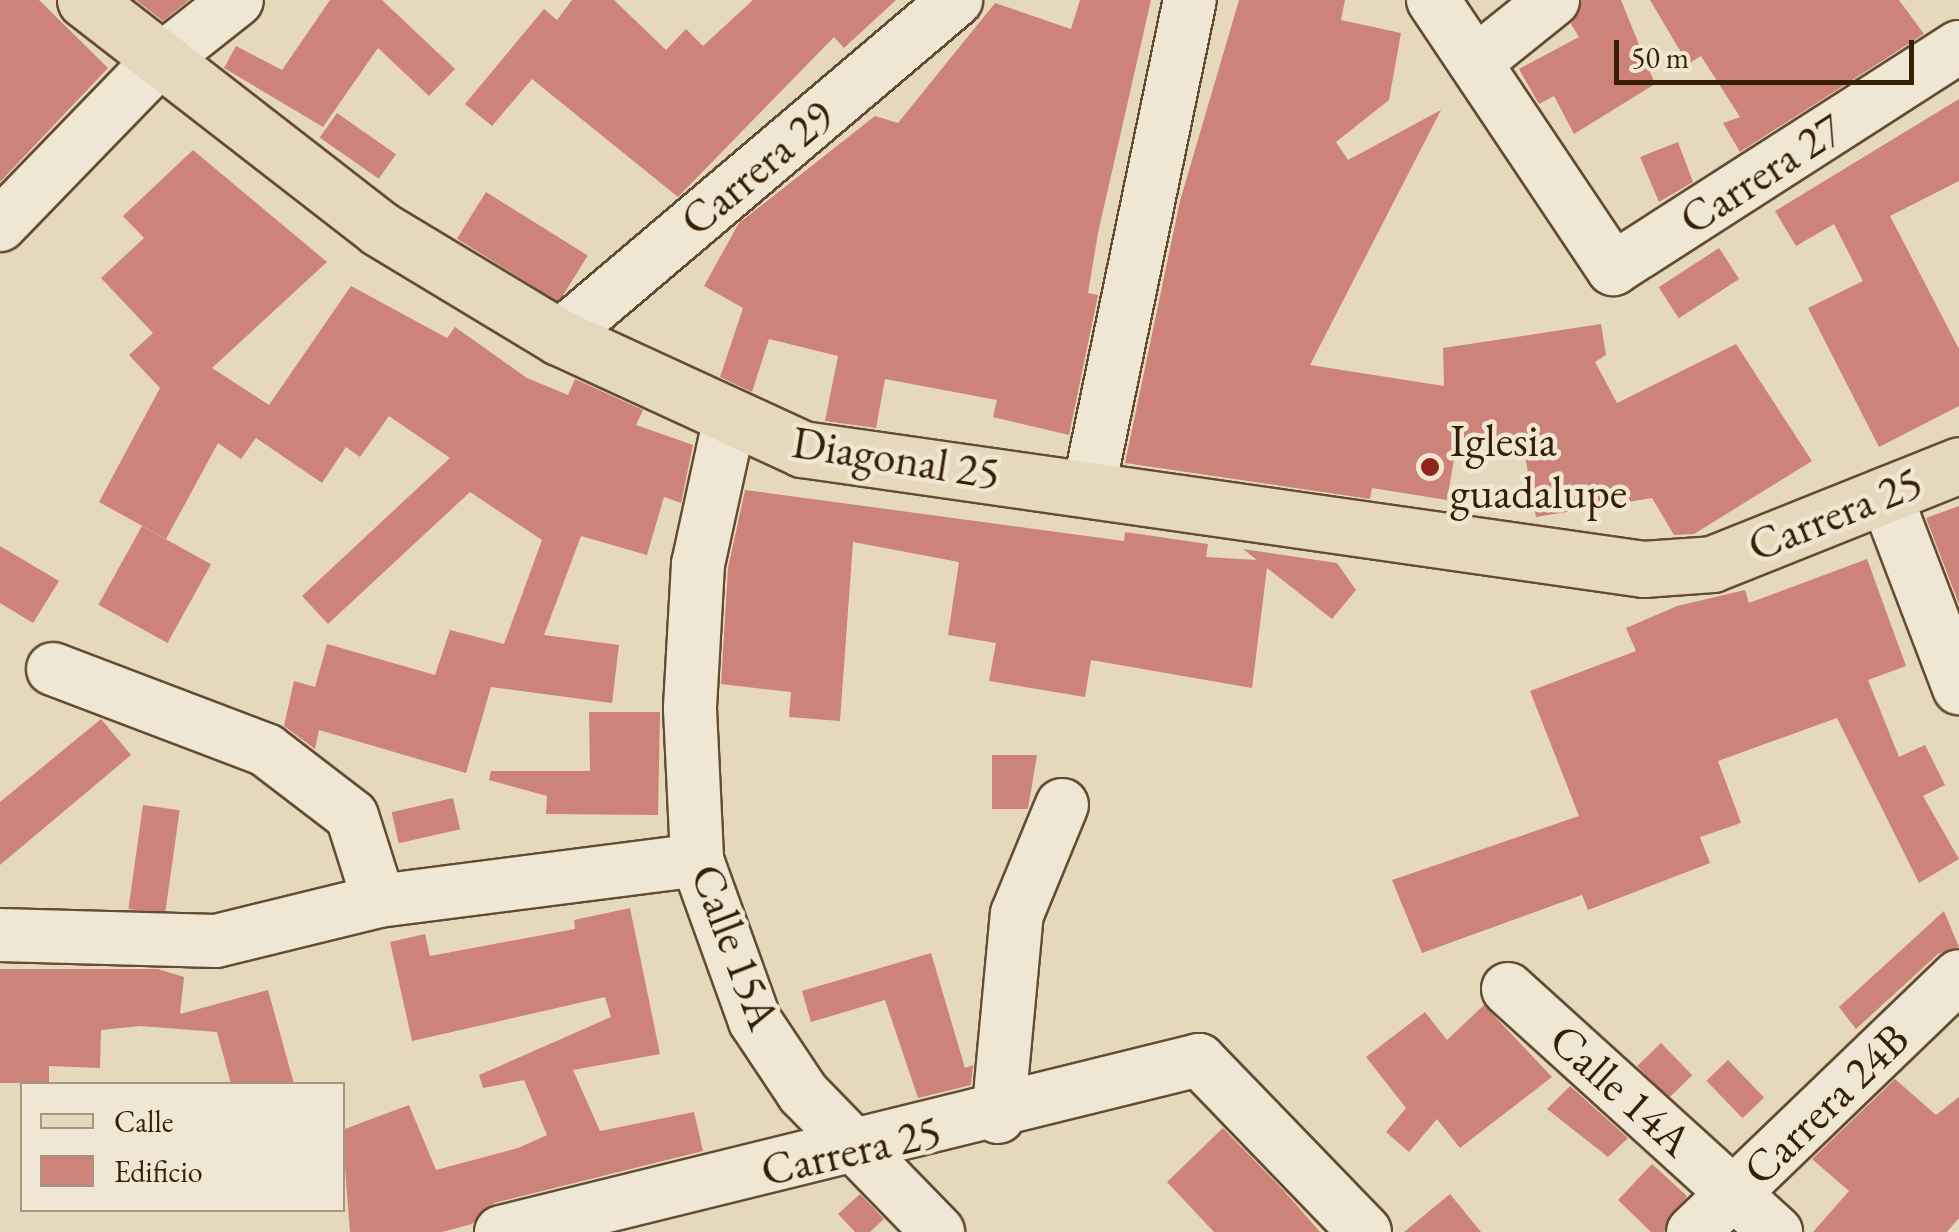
<!DOCTYPE html>
<style>
body{margin:0}
#map{position:relative;width:1959px;height:1232px;overflow:hidden;background:#e6d8bc;font-family:"EB Garamond",serif}
div>[style]{position:absolute}
[style*='--x']{left:calc(var(--x)*1px);top:calc(var(--y)*1px);width:calc(var(--w)*1px);rotate:calc(var(--a)*1deg)}
.building>*{inset:0;background:#cd837a;transform-origin:0 0}
.roads{filter:drop-shadow(2px 0 #634d31) drop-shadow(-2px 0 #634d31) drop-shadow(0 2px #634d31) drop-shadow(0 -2px #634d31)}
.minor>*{height:52px;margin:-26px;padding:0 26px;transform-origin:26px;border-radius:26px;background:#efe6d3}
.major>*{height:55px;margin:-27.5px;padding:0 27.5px;transform-origin:27.5px;border-radius:27.5px;background:#e6d8bc}
.dots>*{width:28px;height:28px;translate:-50% -50%;box-sizing:border-box;border:5px solid #efe6d3;border-radius:50%}
span{translate:-50% -50%;white-space:nowrap;text-align:center;line-height:1.15;-webkit-text-stroke:9px #efe6d3;paint-order:stroke}
.street-label{font-size:45px;color:#371f03}
.poi-label{font-size:45px;color:#371f03}
.left{translate:0 -50%;text-align:left}
.legend{position:absolute;left:20px;top:1082px;width:325px;height:130px;box-sizing:border-box;background:#efe6d3;border:2px solid #a59680;margin:0;padding:12px 18px;list-style:none;font-size:30px;color:#371f03}
.legend li{display:flex;align-items:center;gap:20px;height:50px}
.legend b{width:50px;border:2px solid #a59680}
.scale{position:absolute;left:1614px;top:40px;width:300px;height:45px;box-sizing:border-box;border:5px solid #371f03;border-top:0;padding-left:12px;font-size:30px;line-height:35px;white-space:nowrap;color:#371f03;-webkit-text-stroke:8px #efe6d3;paint-order:stroke}
</style>
<div id="map">
<div class="building">
<div style="clip-path:polygon(0 0,39px 0,108px 68px,0 182px)"></div>
<div style="clip-path:polygon(136px 0,189px 0,163px 21px)"></div>
<div style="clip-path:polygon(330px 0,382px 0,455px 69px,429px 96px,378px 48px,323px 127px,224px 68px,236px 46px,282px 70px)"></div>
<div style="clip-path:polygon(572px 0,614px 0,666px 50px,686px 29px,703px 46px,753px 0,896px 0,844px 48px,834px 37px,678px 197px,532px 79px,492px 126px,465px 104px,544px 9px,557px 20px)"></div>
<div style="clip-path:polygon(1080px 0,1151px 0,1098px 233px,1088px 293px,1098px 295px,1069px 435px,993px 417px,997px 400px,885px 379px,876px 428px,825px 421px,838px 356px,769px 339px,752px 392px,720px 377px,743px 308px,704px 286px,739px 223px,875px 116px,898px 123px,995px 3px,1071px 29px)"></div>
<div style="clip-path:polygon(1239px 0,1345px 0,1341px 20px,1401px 33px,1389px 100px,1336px 142px,1348px 160px,1441px 110px,1310px 365px,1444px 386px,1443px 348px,1601px 324px,1606px 355px,1595px 362px,1617px 403px,1736px 344px,1812px 461px,1694px 534px,1674px 535px,1652px 498px,1536px 517px,1522px 439px,1457px 442px,1447px 500px,1372px 488px,1370px 499px,1125px 463px,1180px 201px)"></div>
<div style="clip-path:polygon(1582px 0,1621px 0,1655px 84px,1574px 134px,1554px 96px,1539px 104px,1519px 69px,1579px 37px,1571px 24px)"></div>
<div style="clip-path:polygon(1650px 0,1899px 0,1924px 34px,1740px 152px,1723px 123px,1740px 117px,1701px 56px,1688px 64px)"></div>
<div style="clip-path:polygon(1959px 99px,1959px 181px,1890px 216px,1959px 349px,1959px 406px,1879px 447px,1808px 308px,1863px 281px,1834px 224px,1796px 246px,1775px 211px)"></div>
<div style="left:337px;top:113px;width:72px;height:30px;rotate:35deg"></div>
<div style="clip-path:polygon(1678px 142px,1693px 182px,1659px 202px,1640px 157px)"></div>
<div style="clip-path:polygon(193px 150px,327px 262px,212px 368px,269px 405px,351px 286px,447px 338px,455px 327px,527px 378px,568px 395px,575px 379px,643px 410px,636px 425px,693px 445px,681px 503px,664px 497px,647px 555px,581px 536px,544px 635px,619px 645px,612px 703px,491px 687px,466px 773px,319px 730px,315px 749px,284px 726px,294px 681px,315px 687px,327px 644px,435px 675px,450px 630px,504px 644px,542px 540px,470px 492px,328px 624px,302px 596px,450px 458px,389px 416px,360px 457px,346px 447px,322px 483px,256px 438px,241px 459px,218px 443px,166px 539px,99px 502px,160px 388px,129px 355px,153px 333px,101px 278px,144px 238px,123px 216px)"></div>
<div style="left:486px;top:192px;width:120px;height:55px;rotate:32deg"></div>
<div style="left:1719px;top:248px;width:37px;height:72px;rotate:57deg"></div>
<div style="clip-path:polygon(745px 490px,1124px 541px,1125px 532px,1208px 544px,1206px 557px,1257px 560px,1243px 549px,1337px 563px,1356px 590px,1332px 619px,1267px 568px,1252px 688px,1091px 660px,1085px 697px,989px 681px,996px 643px,948px 635px,959px 562px,853px 542px,840px 721px,789px 717px,791px 692px,721px 684px,728px 568px)"></div>
<div style="clip-path:polygon(1959px 506px,1959px 604px,1926px 518px)"></div>
<div style="left:142px;top:526px;width:79px;height:90px;rotate:29deg"></div>
<div style="clip-path:polygon(0 546px,59px 581px,33px 623px,0 603px)"></div>
<div style="clip-path:polygon(1867px 559px,1906px 666px,1868px 680px,1899px 757px,1925px 745px,1945px 785px,1923px 796px,1959px 859px,1919px 883px,1837px 718px,1718px 761px,1741px 823px,1700px 837px,1710px 863px,1588px 910px,1582px 895px,1422px 953px,1392px 880px,1579px 816px,1530px 691px,1636px 651px,1626px 628px,1677px 606px,1745px 590px,1749px 603px)"></div>
<div style="clip-path:polygon(589px 712px,660px 712px,658px 815px,546px 814px,547px 796px,489px 780px,491px 771px,590px 771px)"></div>
<div style="clip-path:polygon(101px 719px,131px 755px,0 865px,0 802px)"></div>
<div style="clip-path:polygon(992px 755px,1037px 755px,1028px 809px,992px 809px)"></div>
<div style="left:453px;top:798px;width:32px;height:63px;rotate:77deg"></div>
<div style="left:143px;top:805px;width:37px;height:105px;rotate:8deg"></div>
<div style="clip-path:polygon(630px 908px,660px 1054px,573px 1070px,600px 1131px,694px 1112px,703px 1151px,494px 1203px,472px 1224px,442px 1232px,350px 1232px,342px 1130px,409px 1105px,436px 1170px,518px 1148px,547px 1135px,524px 1080px,483px 1088px,479px 1075px,611px 1017px,605px 997px,412px 1041px,390px 942px,425px 934px,430px 956px,575px 929px,574px 920px)"></div>
<div style="clip-path:polygon(1944px 911px,1959px 947px,1938px 954px,1856px 1029px,1839px 1007px)"></div>
<div style="clip-path:polygon(931px 953px,965px 1068px,973px 1065px,971px 1085px,918px 1098px,885px 1000px,811px 1022px,802px 991px)"></div>
<div style="clip-path:polygon(0 969px,158px 969px,184px 977px,180px 1014px,268px 990px,294px 1084px,231px 1084px,217px 1032px,140px 1026px,101px 1030px,100px 1068px,49px 1066px,49px 1083px,0 1083px)"></div>
<div style="clip-path:polygon(1484px 1005px,1552px 1077px,1460px 1148px,1437px 1119px,1409px 1152px,1386px 1132px,1406px 1108px,1366px 1057px,1425px 1012px,1447px 1040px)"></div>
<div style="left:1661px;top:1043px;width:45px;height:33px;rotate:46deg"></div>
<div style="left:1728px;top:1060px;width:52px;height:30px;rotate:46deg"></div>
<div style="clip-path:polygon(1895px 1079px,1936px 1115px,1959px 1097px,1959px 1218px,1947px 1232px,1813px 1232px,1849px 1191px,1812px 1159px)"></div>
<div style="clip-path:polygon(1570px 1086px,1628px 1138px,1608px 1157px,1547px 1109px)"></div>
<div style="clip-path:polygon(1223px 1128px,1285px 1192px,1320px 1232px,1214px 1232px,1167px 1182px)"></div>
<div style="clip-path:polygon(1652px 1164px,1687px 1196px,1664px 1232px,1651px 1232px,1618px 1200px)"></div>
<div style="clip-path:polygon(860px 1194px,884px 1219px,870px 1232px,855px 1232px,838px 1214px)"></div>
<div style="clip-path:polygon(1450px 1194px,1481px 1232px,1404px 1232px)"></div>
</div>
<div class="roads">
<div class="minor">
<div style="--x:1433;--y:0;--w:324;--a:56.2"></div>
<div style="--x:1613;--y:269;--w:411;--a:-32.7"></div>
<div style="--x:1476;--y:62;--w:99;--a:-38.8"></div>
<div style="--x:0;--y:225;--w:224;--a:-45.9"></div>
<div style="--x:156;--y:64;--w:103;--a:-38.3"></div>
<div style="--x:559;--y:337;--w:521;--a:-40.33"></div>
<div style="--x:729;--y:422;--w:145;--a:102.3"></div>
<div style="--x:698;--y:564;--w:145;--a:93.2"></div>
<div style="--x:690;--y:709;--w:151;--a:87.3"></div>
<div style="--x:697;--y:860;--w:171;--a:70.2"></div>
<div style="--x:755;--y:1021;--w:87;--a:56.3"></div>
<div style="--x:803;--y:1093;--w:194;--a:45.8"></div>
<div style="--x:1089;--y:487;--w:497;--a:-78.3"></div>
<div style="--x:1885;--y:494;--w:208;--a:69.1"></div>
<div style="--x:53;--y:669;--w:228;--a:20.8"></div>
<div style="--x:266;--y:750;--w:108;--a:37.5"></div>
<div style="--x:352;--y:816;--w:89;--a:72.4"></div>
<div style="--x:0;--y:935;--w:216;--a:1.6"></div>
<div style="--x:216;--y:941;--w:168;--a:-13.8"></div>
<div style="--x:379;--y:901;--w:321;--a:-7.3"></div>
<div style="--x:1508;--y:989;--w:362;--a:42.2"></div>
<div style="--x:998;--y:1117;--w:204;--a:-84.7"></div>
<div style="--x:1017;--y:914;--w:118;--a:-67.6"></div>
<div style="--x:501;--y:1232;--w:719;--a:-13.84"></div>
<div style="--x:1199;--y:1060;--w:239;--a:46"></div>
<div style="--x:1693;--y:1232;--w:369;--a:-43.9"></div>
</div>
<div class="major">
<div style="--x:85;--y:0;--w:373;--a:37.8"></div>
<div style="--x:380;--y:229;--w:209;--a:31.1"></div>
<div style="--x:559;--y:337;--w:268;--a:24.7"></div>
<div style="--x:802;--y:449;--w:850;--a:8.12"></div>
<div style="--x:1643;--y:569;--w:69;--a:-4.1"></div>
<div style="--x:1712;--y:564;--w:266;--a:-21.8"></div>
</div>
</div>
<div class="dots">
<div style="left:1430px;top:467px;background:#8f2418"></div>
</div>
<div class="street-label">
<span style="left:757px;top:168px;rotate:-40deg">Carrera 29</span>
<span style="left:1761px;top:174px;rotate:-33deg">Carrera 27</span>
<span style="left:896px;top:458px;rotate:9deg">Diagonal 25</span>
<span style="left:1835px;top:514px;rotate:-22deg">Carrera 25</span>
<span style="left:735px;top:947px;rotate:69deg">Calle 15A</span>
<span style="left:1621px;top:1090px;rotate:42deg">Calle 14A</span>
<span style="left:1826px;top:1104px;rotate:-44deg">Carrera 24B</span>
<span style="left:851px;top:1151px;rotate:-13deg">Carrera 25</span>
</div>
<div class="poi-label">
<span class="left" style="left:1450px;top:467px">Iglesia<br>guadalupe</span>
</div>
<ul class="legend">
<li><b style="height:12px;background:#e6d8bc"></b>Calle</li>
<li><b style="height:28px;background:#cd837a"></b>Edificio</li>
</ul>
<div class="scale">50 m</div>
</div>
